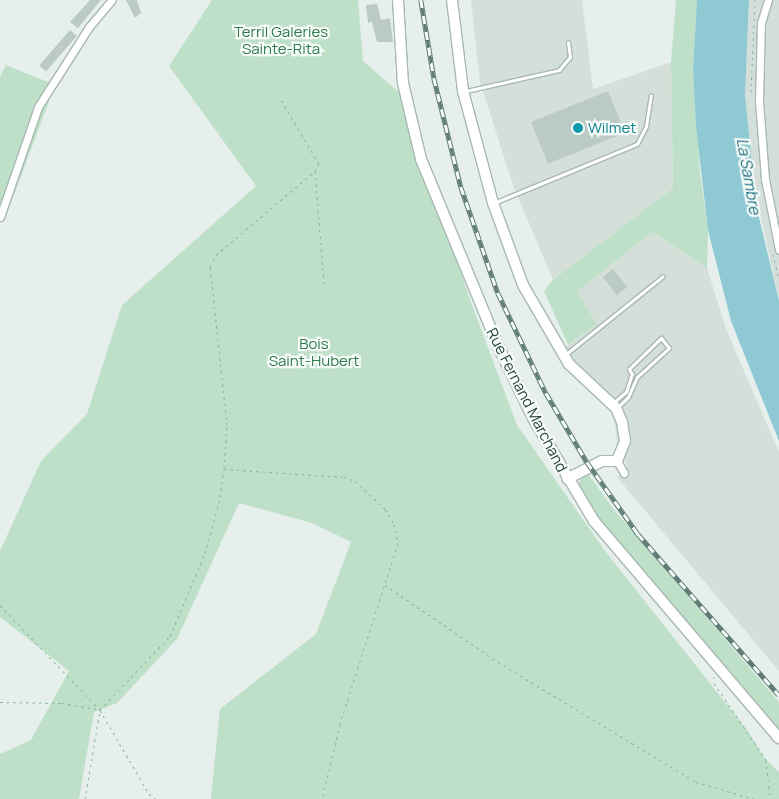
<!DOCTYPE html>
<style>
body{margin:0}
#map{position:relative;width:779px;height:799px;overflow:hidden;background:#e6efeb;font-family:Manrope,sans-serif}
div>[style]{position:absolute}
[style*='--x']{left:calc(var(--x)*1px);top:calc(var(--y)*1px);width:calc(var(--w)*1px);rotate:calc(var(--a)*1deg)}
.built>*{inset:0;background:#d4dfda}
.green>*{inset:0;background:#bfe0c8}
.water>*{inset:0;background:#8ec9d4}
.building>*{inset:0;background:#bbcac4;transform-origin:0 0}
.path>*{height:1px;margin-top:-0.5px;transform-origin:0;background:repeating-linear-gradient(90deg,#86b3a5 0 2.5px,transparent 0 6.5px)}
.roads{filter:drop-shadow(1px 0 #a8b8b2) drop-shadow(-1px 0 #a8b8b2) drop-shadow(0 1px #a8b8b2) drop-shadow(0 -1px #a8b8b2)}
.lane>*{height:3px;margin:-1.5px;padding:0 1.5px;transform-origin:1.5px;border-radius:1.5px;background:#fff}
.street>*{height:7px;margin:-3.5px;padding:0 3.5px;transform-origin:3.5px;border-radius:3.5px;background:#fff}
.secondary>*{height:10px;margin:-5px;padding:0 5px;transform-origin:5px;border-radius:5px;background:#fff}
.rail>*{height:4.5px;margin-top:-2.25px;transform-origin:0;background:repeating-linear-gradient(90deg,#f7fbf9 0 8px,#5f7d75 0 16px);box-sizing:border-box;border-block:1px solid #5f7d75}
.dots>*{width:14px;height:14px;translate:-50% -50%;box-sizing:border-box;border:2px solid #f7fbf9;border-radius:50%}
span{translate:-50% -50%;white-space:nowrap;text-align:center;line-height:1.15;-webkit-text-stroke:4.5px #f7fbf9;paint-order:stroke}
.park-label{font-size:15px;color:#2d7a4b}
.culture-label{font-size:15px;color:#0d838f}
.left{translate:0 -50%;text-align:left}
.street-label{font-size:15px;color:#24423a}
.water-label{font-size:16px;color:#1c6f80;font-style:italic}
</style>
<div id="map">
<div class="built">
<div style="clip-path:polygon(471px 0,582px 0,593px 89px,671px 62px,673px 188px,553px 280px,513px 185px,480px 82px)"></div>
<div style="clip-path:polygon(749px 0,779px 0,779px 301px,750px 165px,745px 95px)"></div>
<div style="clip-path:polygon(652px 232px,707px 268px,726px 329px,779px 452px,779px 671px,617px 477px,627px 466px,617px 441px,613px 412px,563px 349px,597px 324px,577px 292px)"></div>
</div>
<div class="green">
<div style="clip-path:polygon(212px 0,358px 0,363px 61px,402px 95px,469px 297px,517px 425px,605px 551px,747px 730px,766px 760px,779px 772px,779px 799px,211px 799px,220px 709px,316px 634px,351px 542px,312px 523px,239px 503px,177px 639px,117px 703px,94px 712px,79px 799px,0 799px,0 754px,31px 740px,69px 671px,0 617px,0 551px,41px 461px,87px 414px,122px 305px,256px 186px,169px 66px)"></div>
<div style="clip-path:polygon(676px 0,697px 0,693px 68px,700px 173px,708px 230px,707px 268px,652px 232px,577px 292px,597px 324px,568px 345px,544px 291px,553px 280px,673px 188px,671px 62px)"></div>
<div style="clip-path:polygon(6px 65px,55px 85px,5px 219px,0 212px,0 77px)"></div>
<div style="clip-path:polygon(586px 471px,615px 511px,779px 702px,779px 732px,643px 577px,576px 488px)"></div>
</div>
<div class="water">
<div style="clip-path:polygon(697px 0,749px 0,745px 95px,756px 205px,779px 301px,779px 441px,731px 321px,708px 230px,696px 127px,693px 68px)"></div>
</div>
<div class="building">
<div style="clip-path:polygon(90px 0,101px 0,78px 28px,70px 22px)"></div>
<div style="clip-path:polygon(126px 0,137px 0,141px 13px,135px 18px)"></div>
<div style="clip-path:polygon(377px 4px,381px 20px,390px 18px,393px 42px,377px 42px,372px 22px,368px 23px,366px 5px)"></div>
<div style="left:70px;top:30px;width:9px;height:47px;rotate:41deg"></div>
<div style="left:608px;top:91px;width:45px;height:83px;rotate:68deg"></div>
<div style="left:613px;top:269px;width:23px;height:13px;rotate:52deg"></div>
</div>
<div class="path">
<div style="--x:751;--y:92;--w:92;--a:-87.5"></div>
<div style="--x:315;--y:171;--w:113;--a:85.4"></div>
<div style="--x:773;--y:254;--w:26;--a:77"></div>
<div style="--x:224;--y:468;--w:43;--a:-86"></div>
<div style="--x:227;--y:425;--w:159;--a:-96.1"></div>
<div style="--x:210;--y:267;--w:13;--a:-63"></div>
<div style="--x:216;--y:255;--w:130;--a:-40.3"></div>
<div style="--x:315;--y:171;--w:8;--a:-60"></div>
<div style="--x:319;--y:164;--w:79;--a:-120.5"></div>
<div style="--x:385;--y:585;--w:137;--a:34.3"></div>
<div style="--x:498;--y:662;--w:232;--a:31.2"></div>
<div style="--x:696;--y:782;--w:60;--a:16.3"></div>
<div style="--x:0;--y:605;--w:145;--a:46.4"></div>
<div style="--x:100;--y:710;--w:102;--a:-46.6"></div>
<div style="--x:170;--y:636;--w:90;--a:-67.1"></div>
<div style="--x:205;--y:553;--w:52;--a:-74.4"></div>
<div style="--x:219;--y:503;--w:34;--a:-82"></div>
<div style="--x:224;--y:469;--w:120;--a:3.8"></div>
<div style="--x:344;--y:477;--w:12;--a:20"></div>
<div style="--x:355;--y:481;--w:41;--a:43"></div>
<div style="--x:385;--y:509;--w:17;--a:59"></div>
<div style="--x:394;--y:524;--w:19;--a:78"></div>
<div style="--x:398;--y:543;--w:190;--a:107.8"></div>
<div style="--x:340;--y:724;--w:77;--a:103.5"></div>
<div style="--x:714;--y:676;--w:7;--a:90"></div>
<div style="--x:714;--y:683;--w:93;--a:56"></div>
<div style="--x:766;--y:760;--w:39;--a:84"></div>
<div style="--x:0;--y:702;--w:62;--a:0.9"></div>
<div style="--x:62;--y:703;--w:39;--a:10"></div>
<div style="--x:100;--y:710;--w:97;--a:59.7"></div>
<div style="--x:149;--y:794;--w:9;--a:36"></div>
<div style="--x:85;--y:799;--w:90;--a:-80.4"></div>
</div>
<div class="roads">
<div class="lane">
<div style="--x:466;--y:91;--w:95;--a:-12.7"></div>
<div style="--x:559;--y:70;--w:17;--a:-50"></div>
<div style="--x:570;--y:57;--w:15;--a:-98"></div>
<div style="--x:496;--y:202;--w:152;--a:-22.4"></div>
<div style="--x:637;--y:144;--w:20;--a:-63"></div>
<div style="--x:646;--y:126;--w:31;--a:-81"></div>
<div style="--x:566;--y:354;--w:124;--a:-38.8"></div>
<div style="--x:614;--y:402;--w:16;--a:-40"></div>
<div style="--x:626;--y:392;--w:19;--a:-72"></div>
<div style="--x:632;--y:374;--w:6;--a:-121"></div>
<div style="--x:629;--y:369;--w:45;--a:-44.1"></div>
<div style="--x:661;--y:338;--w:13;--a:51"></div>
<div style="--x:669;--y:348;--w:43;--a:137.8"></div>
<div style="--x:637;--y:377;--w:22;--a:114"></div>
<div style="--x:628;--y:397;--w:16;--a:135"></div>
</div>
<div class="street">
<div style="--x:768;--y:0;--w:24;--a:107"></div>
<div style="--x:761;--y:23;--w:78;--a:91.5"></div>
<div style="--x:759;--y:101;--w:78;--a:85.6"></div>
<div style="--x:765;--y:179;--w:72;--a:78.8"></div>
<div style="--x:0;--y:217;--w:116;--a:-70.9"></div>
<div style="--x:38;--y:107;--w:95;--a:-57.5"></div>
<div style="--x:89;--y:27;--w:35;--a:-50"></div>
<div style="--x:617;--y:461;--w:14;--a:60"></div>
</div>
<div class="secondary">
<div style="--x:398;--y:0;--w:83;--a:86.6"></div>
<div style="--x:403;--y:83;--w:78;--a:76.7"></div>
<div style="--x:421;--y:159;--w:202;--a:67.6"></div>
<div style="--x:498;--y:346;--w:82;--a:64.1"></div>
<div style="--x:534;--y:420;--w:117;--a:59.3"></div>
<div style="--x:594;--y:521;--w:285;--a:49.6"></div>
<div style="--x:452;--y:0;--w:92;--a:83.1"></div>
<div style="--x:463;--y:91;--w:116;--a:75"></div>
<div style="--x:493;--y:203;--w:87;--a:69.9"></div>
<div style="--x:523;--y:285;--w:91;--a:59.8"></div>
<div style="--x:569;--y:364;--w:64;--a:43.1"></div>
<div style="--x:616;--y:408;--w:15;--a:67"></div>
<div style="--x:622;--y:422;--w:19;--a:81"></div>
<div style="--x:625;--y:441;--w:22;--a:112"></div>
<div style="--x:617;--y:461;--w:15;--a:180"></div>
<div style="--x:602;--y:461;--w:39;--a:153"></div>
</div>
</div>
<div class="rail">
<div style="--x:421;--y:0;--w:79;--a:80.5"></div>
<div style="--x:434;--y:78;--w:112;--a:76.1"></div>
<div style="--x:461;--y:187;--w:112;--a:70.8"></div>
<div style="--x:498;--y:293;--w:111;--a:64.4"></div>
<div style="--x:546;--y:393;--w:80;--a:59.3"></div>
<div style="--x:587;--y:462;--w:88;--a:54.7"></div>
<div style="--x:638;--y:534;--w:214;--a:48.8"></div>
</div>
<div class="dots">
<div style="left:578px;top:128px;background:#0f9aa8"></div>
</div>
<div class="park-label">
<span style="left:281px;top:40px">Terril Galeries<br>Sainte-Rita</span>
<span style="left:314px;top:352px">Bois<br>Saint-Hubert</span>
</div>
<div class="culture-label">
<span class="left" style="left:588px;top:128px">Wilmet</span>
</div>
<div class="street-label">
<span style="left:527px;top:400px;rotate:63deg">Rue Fernand Marchand</span>
</div>
<div class="water-label">
<span style="left:749px;top:176px;rotate:80deg">La Sambre</span>
</div>
</div>
